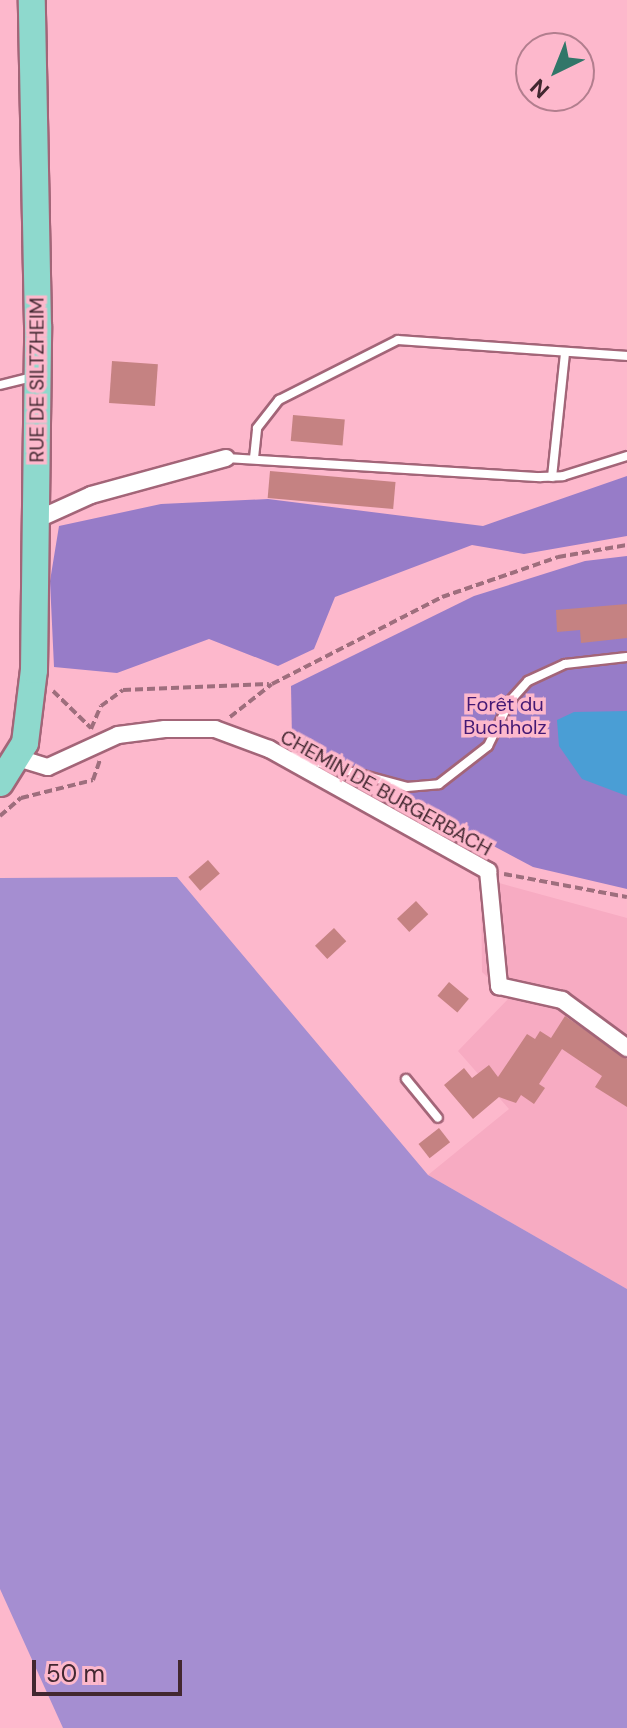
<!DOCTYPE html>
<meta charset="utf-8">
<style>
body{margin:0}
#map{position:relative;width:627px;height:1728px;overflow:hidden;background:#fdb8cc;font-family:"DM Sans",sans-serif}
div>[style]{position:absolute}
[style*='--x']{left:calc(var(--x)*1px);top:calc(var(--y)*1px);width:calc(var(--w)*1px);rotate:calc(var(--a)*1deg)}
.built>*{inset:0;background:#f7abc2}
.green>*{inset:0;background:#a58ed1}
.forest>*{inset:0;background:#977cc8}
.water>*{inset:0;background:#4a9ed5}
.building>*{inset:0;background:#c58282;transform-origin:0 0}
.path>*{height:4px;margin-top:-2px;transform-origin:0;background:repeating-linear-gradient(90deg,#9e6e7d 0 8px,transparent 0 12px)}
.roads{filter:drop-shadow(2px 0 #a36578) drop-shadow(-2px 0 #a36578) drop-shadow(0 2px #a36578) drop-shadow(0 -2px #a36578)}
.service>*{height:8px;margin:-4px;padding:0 4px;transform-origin:4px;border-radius:4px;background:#fff}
.minor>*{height:16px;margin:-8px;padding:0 8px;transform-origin:8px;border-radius:8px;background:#fff}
.primary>*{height:26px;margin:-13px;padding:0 13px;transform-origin:13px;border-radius:13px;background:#8ed9cd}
span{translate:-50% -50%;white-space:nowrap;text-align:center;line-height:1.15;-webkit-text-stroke:7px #fdb8cc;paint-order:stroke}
.street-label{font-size:20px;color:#422730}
.park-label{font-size:20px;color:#441974}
.north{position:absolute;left:515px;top:32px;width:80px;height:80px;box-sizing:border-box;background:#fdb8cc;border:2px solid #b27e8e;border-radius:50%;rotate:223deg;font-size:22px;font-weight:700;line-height:32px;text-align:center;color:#422730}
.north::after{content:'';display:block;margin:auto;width:28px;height:36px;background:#317669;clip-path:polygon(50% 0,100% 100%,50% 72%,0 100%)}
.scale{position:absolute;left:32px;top:1660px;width:150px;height:36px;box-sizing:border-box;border:4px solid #422730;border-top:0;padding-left:10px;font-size:24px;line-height:28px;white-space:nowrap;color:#422730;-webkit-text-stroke:6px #fdb8cc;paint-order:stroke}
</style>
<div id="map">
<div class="built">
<div style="clip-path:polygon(481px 878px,627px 918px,627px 1289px,428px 1175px,509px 1109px,458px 1051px,509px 998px,482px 972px)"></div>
</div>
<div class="green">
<div style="clip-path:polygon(177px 877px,428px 1175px,627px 1289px,627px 1728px,63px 1728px,0 1589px,0 878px)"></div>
</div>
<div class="forest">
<div style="clip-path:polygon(627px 476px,627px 536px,524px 554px,472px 545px,335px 597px,314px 649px,278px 666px,209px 639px,117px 673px,54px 667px,50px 581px,59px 526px,161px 504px,268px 499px,483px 526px)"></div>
<div style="clip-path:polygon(627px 556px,627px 889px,533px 867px,292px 739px,291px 686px,474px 596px,585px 561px)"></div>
</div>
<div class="water">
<div style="clip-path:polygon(627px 711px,627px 796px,582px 779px,559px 746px,557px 720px,574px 712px)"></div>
</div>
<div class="building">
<div style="left:112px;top:361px;width:46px;height:42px;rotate:4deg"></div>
<div style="left:293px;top:415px;width:52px;height:26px;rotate:5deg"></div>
<div style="left:270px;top:471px;width:126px;height:27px;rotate:5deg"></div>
<div style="clip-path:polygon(627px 604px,627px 638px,581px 643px,580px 630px,557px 632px,556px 610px)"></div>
<div style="left:208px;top:860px;width:18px;height:26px;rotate:49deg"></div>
<div style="left:416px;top:901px;width:18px;height:26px;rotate:47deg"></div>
<div style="left:334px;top:928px;width:18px;height:26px;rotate:47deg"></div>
<div style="left:449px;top:982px;width:26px;height:18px;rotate:40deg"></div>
<div style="clip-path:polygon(565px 1016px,627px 1059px,627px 1107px,595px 1087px,602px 1076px,562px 1049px,539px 1084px,545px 1088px,534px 1104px,521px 1095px,516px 1103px,499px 1097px,473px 1119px,444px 1085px,464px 1068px,472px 1078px,489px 1065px,498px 1077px,527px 1034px,535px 1039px,540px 1031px,551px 1038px)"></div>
<div style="left:439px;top:1128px;width:18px;height:26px;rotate:52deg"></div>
</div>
<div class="path">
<div style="--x:53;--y:691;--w:53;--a:44.2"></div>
<div style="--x:230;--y:717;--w:53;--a:-38.2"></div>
<div style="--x:272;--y:684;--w:191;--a:-27.1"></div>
<div style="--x:442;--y:597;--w:123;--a:-19"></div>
<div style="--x:558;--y:557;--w:70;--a:-9.9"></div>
<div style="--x:91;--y:729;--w:25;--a:-67"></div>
<div style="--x:101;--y:706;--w:27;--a:-36"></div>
<div style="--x:123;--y:690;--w:146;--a:-2.4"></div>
<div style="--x:0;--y:816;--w:28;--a:-41"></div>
<div style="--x:21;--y:798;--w:74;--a:-14"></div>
<div style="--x:93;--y:780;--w:21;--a:-71"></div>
<div style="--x:504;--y:874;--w:125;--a:10.6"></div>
</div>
<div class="roads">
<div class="service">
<div style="--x:0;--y:385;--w:34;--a:-14"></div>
<div style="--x:226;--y:458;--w:315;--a:3.5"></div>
<div style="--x:540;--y:477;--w:23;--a:-2"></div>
<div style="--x:563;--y:476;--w:67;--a:-17.4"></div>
<div style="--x:254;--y:458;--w:30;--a:-84"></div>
<div style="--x:257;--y:428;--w:36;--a:-52"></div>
<div style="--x:279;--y:400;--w:133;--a:-26.8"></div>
<div style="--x:398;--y:340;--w:230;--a:4"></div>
<div style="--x:552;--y:477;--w:125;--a:-84"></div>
<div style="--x:293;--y:756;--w:118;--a:15.2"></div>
<div style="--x:407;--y:787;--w:32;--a:-5"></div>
<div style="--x:439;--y:784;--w:62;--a:-37.8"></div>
<div style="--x:488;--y:746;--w:50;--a:-63.9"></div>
<div style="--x:510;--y:701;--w:27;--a:-48"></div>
<div style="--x:528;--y:681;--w:41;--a:-24.7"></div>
<div style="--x:565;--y:664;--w:62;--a:-6.4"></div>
<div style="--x:406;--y:1079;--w:50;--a:50.6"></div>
</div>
<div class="minor">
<div style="--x:36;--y:520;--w:60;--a:-24.4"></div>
<div style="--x:91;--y:495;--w:140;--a:-15.3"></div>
<div style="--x:18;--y:758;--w:31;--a:17"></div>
<div style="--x:48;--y:767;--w:77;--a:-24.6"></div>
<div style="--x:118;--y:735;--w:47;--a:-7.3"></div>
<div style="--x:165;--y:729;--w:50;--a:0"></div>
<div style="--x:215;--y:729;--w:58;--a:20.3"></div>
<div style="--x:269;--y:749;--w:251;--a:29.1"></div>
<div style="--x:488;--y:871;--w:116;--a:84.5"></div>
<div style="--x:499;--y:986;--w:65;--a:12.5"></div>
<div style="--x:562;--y:1000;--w:81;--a:36.4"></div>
</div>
<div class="primary">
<div style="--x:0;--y:783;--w:47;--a:-58"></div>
<div style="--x:25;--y:743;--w:74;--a:-83"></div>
<div style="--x:34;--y:670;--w:344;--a:-89.3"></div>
<div style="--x:38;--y:326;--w:326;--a:-91.1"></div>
</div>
</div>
<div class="street-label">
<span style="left:37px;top:380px;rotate:-90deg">RUE DE SILTZHEIM</span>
<span style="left:386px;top:793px;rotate:29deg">CHEMIN DE BURGERBACH</span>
</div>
<div class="park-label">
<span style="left:505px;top:716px">Forêt du<br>Buchholz</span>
</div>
<div class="north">N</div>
<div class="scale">50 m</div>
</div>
